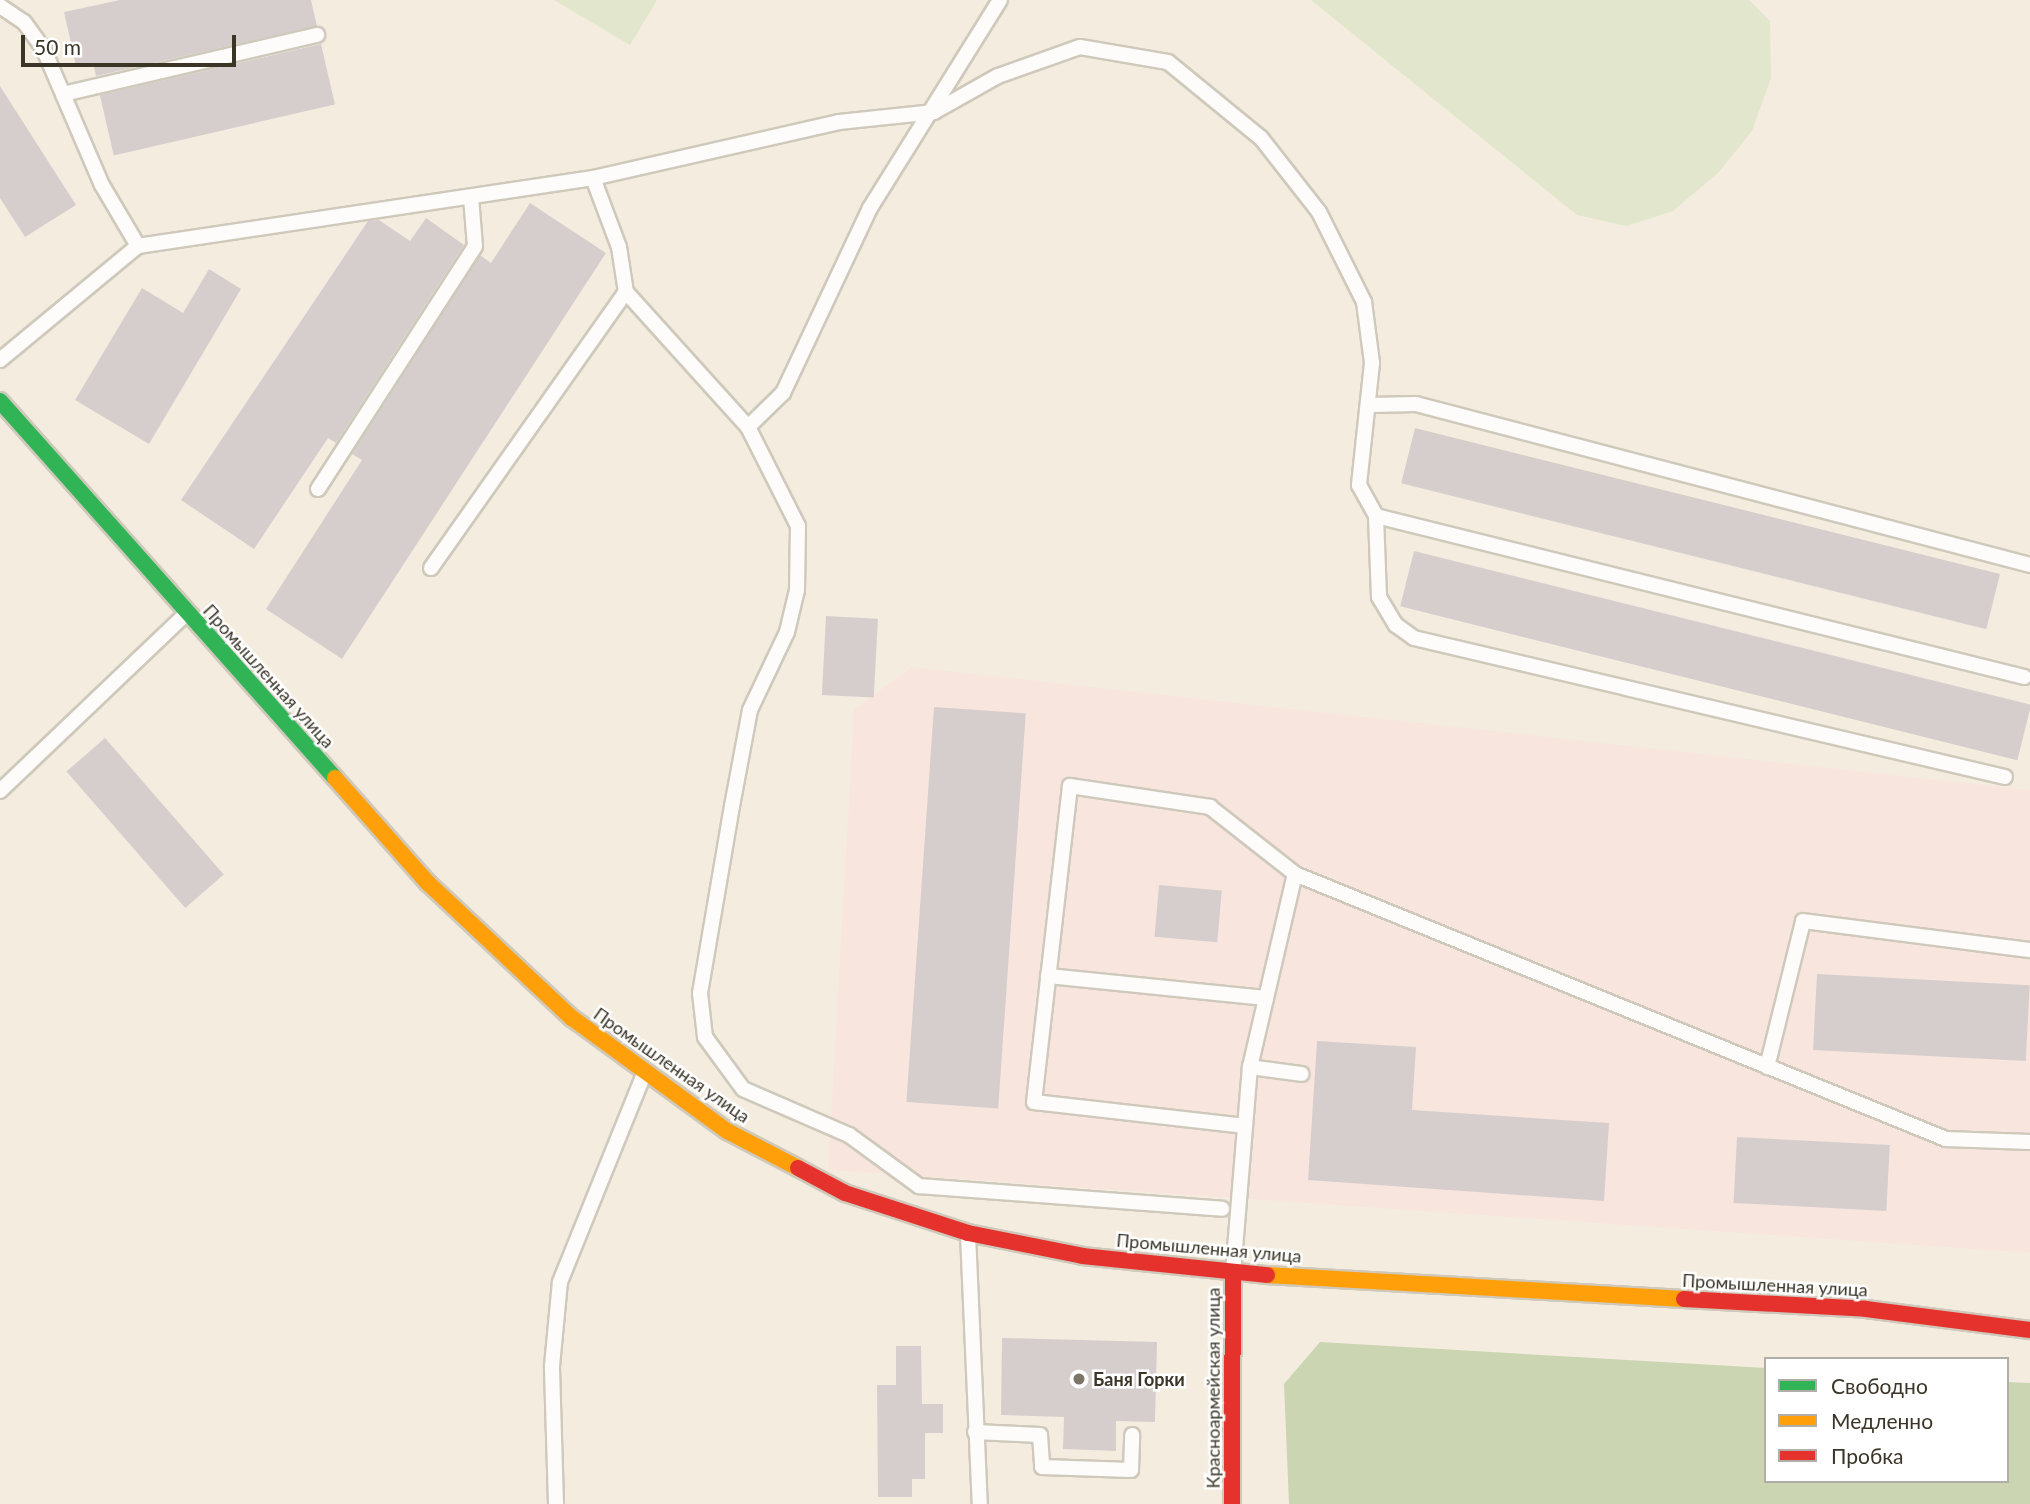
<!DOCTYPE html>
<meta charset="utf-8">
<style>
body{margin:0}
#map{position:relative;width:2030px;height:1504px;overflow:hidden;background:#f4eddf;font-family:Lato,sans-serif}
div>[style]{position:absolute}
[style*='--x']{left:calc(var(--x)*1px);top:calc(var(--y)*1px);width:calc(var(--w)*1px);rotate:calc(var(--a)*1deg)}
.industrial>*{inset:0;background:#f8e6de}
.green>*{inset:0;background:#e1e6cc}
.forest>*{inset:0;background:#ccd5b2}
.building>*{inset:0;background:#d6cecd;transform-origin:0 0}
.roads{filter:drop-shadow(2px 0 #cfc9bc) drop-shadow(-2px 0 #cfc9bc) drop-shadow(0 2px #cfc9bc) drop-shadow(0 -2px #cfc9bc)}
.lane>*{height:14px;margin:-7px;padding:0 7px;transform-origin:7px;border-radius:7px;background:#fdfcfa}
.fast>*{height:16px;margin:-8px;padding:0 8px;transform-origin:8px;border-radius:8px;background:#30b455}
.slow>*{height:16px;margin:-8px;padding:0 8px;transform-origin:8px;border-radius:8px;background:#ff9f0a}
.jam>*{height:16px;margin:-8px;padding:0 8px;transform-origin:8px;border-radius:8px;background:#e5322d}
.dots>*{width:19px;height:19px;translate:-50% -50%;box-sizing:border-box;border:4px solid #fff;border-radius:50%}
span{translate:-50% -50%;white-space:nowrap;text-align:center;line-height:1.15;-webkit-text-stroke:5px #fff;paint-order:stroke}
.street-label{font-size:18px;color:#3b3528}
.poi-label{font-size:18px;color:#3b3528;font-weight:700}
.left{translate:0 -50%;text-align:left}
.legend{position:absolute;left:1764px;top:1357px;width:245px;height:126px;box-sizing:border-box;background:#fff;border:2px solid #b1aea9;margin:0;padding:9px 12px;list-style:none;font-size:21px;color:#3b3528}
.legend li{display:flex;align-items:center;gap:14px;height:35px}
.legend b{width:35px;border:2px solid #b1aea9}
.scale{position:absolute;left:21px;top:35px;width:215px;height:32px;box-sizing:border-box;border:4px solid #3b3528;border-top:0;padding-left:9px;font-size:21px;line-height:24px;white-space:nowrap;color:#3b3528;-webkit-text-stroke:5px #fff;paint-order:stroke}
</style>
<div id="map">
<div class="industrial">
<div style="clip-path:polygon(911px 667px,2030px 790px,2030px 1253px,828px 1170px,854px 710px)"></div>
</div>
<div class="green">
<div style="clip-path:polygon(554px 0,657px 0,630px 45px)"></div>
<div style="clip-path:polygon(1311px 0,1749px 0,1770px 21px,1771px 78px,1752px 131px,1718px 173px,1673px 211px,1626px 226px,1577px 215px)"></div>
</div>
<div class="forest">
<div style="clip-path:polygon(1320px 1342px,1766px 1368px,1766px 1481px,2007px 1481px,2007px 1382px,2030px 1383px,2030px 1504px,1289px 1504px,1284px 1384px)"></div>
</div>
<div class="building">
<div style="clip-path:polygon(120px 0,311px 0,317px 26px,96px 76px,93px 63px,76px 66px,64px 12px)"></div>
<div style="left:321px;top:44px;width:62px;height:227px;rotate:77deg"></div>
<div style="clip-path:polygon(0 86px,76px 205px,25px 237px,0 198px)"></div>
<div style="clip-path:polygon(530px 203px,606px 253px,342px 659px,266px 609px,362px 460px,352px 454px,480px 255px,491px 263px)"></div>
<div style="clip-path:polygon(426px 218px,464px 245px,336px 443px,328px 438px,254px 549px,181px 500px,368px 221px,379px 220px,410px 241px)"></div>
<div style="clip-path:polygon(209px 269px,241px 289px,149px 444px,75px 400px,142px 288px,183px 313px)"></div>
<div style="left:1415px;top:428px;width:603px;height:57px;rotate:14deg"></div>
<div style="left:1414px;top:551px;width:636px;height:57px;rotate:14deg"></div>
<div style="left:826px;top:616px;width:52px;height:79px;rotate:3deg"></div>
<div style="left:934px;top:707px;width:92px;height:396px;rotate:4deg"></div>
<div style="left:105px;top:738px;width:181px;height:51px;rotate:49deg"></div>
<div style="left:1159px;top:885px;width:63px;height:52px;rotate:5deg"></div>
<div style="left:1817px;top:974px;width:213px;height:76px;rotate:3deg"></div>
<div style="clip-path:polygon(1317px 1041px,1416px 1047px,1412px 1110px,1609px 1123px,1604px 1201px,1308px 1180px)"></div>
<div style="left:1737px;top:1137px;width:153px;height:66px;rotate:3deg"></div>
<div style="clip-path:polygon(1002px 1338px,1157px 1342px,1155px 1422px,1116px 1421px,1116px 1451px,1063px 1449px,1064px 1417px,1001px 1415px)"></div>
<div style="clip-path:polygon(896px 1346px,921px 1346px,922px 1404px,943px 1404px,943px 1433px,925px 1433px,925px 1479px,912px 1479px,912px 1497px,878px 1497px,877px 1385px,896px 1385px)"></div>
</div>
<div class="roads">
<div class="lane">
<div style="--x:0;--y:6;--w:29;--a:34"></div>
<div style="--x:24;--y:22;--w:34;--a:54"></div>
<div style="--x:44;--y:50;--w:147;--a:66.8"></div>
<div style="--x:102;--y:185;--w:71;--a:59.5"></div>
<div style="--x:63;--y:94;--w:261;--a:-13.1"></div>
<div style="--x:593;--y:178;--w:74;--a:69.4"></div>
<div style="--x:619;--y:247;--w:46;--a:81.2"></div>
<div style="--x:626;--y:292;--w:182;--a:47.9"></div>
<div style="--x:748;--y:427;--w:111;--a:63.2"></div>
<div style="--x:798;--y:526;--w:64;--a:90.9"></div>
<div style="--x:797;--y:590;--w:43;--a:103.4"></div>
<div style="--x:787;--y:632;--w:86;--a:115.4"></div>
<div style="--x:750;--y:710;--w:98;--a:100.6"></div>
<div style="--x:732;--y:806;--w:190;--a:99.7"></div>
<div style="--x:700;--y:993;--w:44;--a:83.5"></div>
<div style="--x:705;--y:1037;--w:64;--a:53.8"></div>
<div style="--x:743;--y:1089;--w:116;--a:23.5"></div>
<div style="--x:849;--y:1135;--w:87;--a:36.1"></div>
<div style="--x:919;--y:1186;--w:304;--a:4.3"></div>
<div style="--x:0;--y:360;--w:179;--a:-39.6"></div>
<div style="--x:138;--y:246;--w:460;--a:-8.5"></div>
<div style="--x:593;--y:178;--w:252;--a:-12.8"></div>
<div style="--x:839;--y:122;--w:96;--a:-6"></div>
<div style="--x:934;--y:112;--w:73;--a:-29.4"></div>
<div style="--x:998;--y:76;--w:87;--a:-19.5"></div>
<div style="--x:1080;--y:47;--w:89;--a:9.7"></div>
<div style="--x:1168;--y:62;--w:120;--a:39.3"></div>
<div style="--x:1261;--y:138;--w:94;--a:51.9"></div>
<div style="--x:1319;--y:212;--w:101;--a:63.4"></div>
<div style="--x:1364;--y:302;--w:62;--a:82.5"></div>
<div style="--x:1372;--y:363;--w:123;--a:96.1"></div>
<div style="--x:1359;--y:485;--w:35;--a:61"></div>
<div style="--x:1376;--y:516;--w:668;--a:13.95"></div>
<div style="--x:1371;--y:405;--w:45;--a:-1.3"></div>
<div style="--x:1416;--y:404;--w:635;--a:14.69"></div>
<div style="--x:748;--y:427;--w:49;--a:-44.2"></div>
<div style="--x:783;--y:393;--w:204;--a:-64.8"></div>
<div style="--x:870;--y:208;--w:245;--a:-58"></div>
<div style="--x:318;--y:489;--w:289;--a:-57.1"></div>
<div style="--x:475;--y:246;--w:49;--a:-94.7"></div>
<div style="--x:1376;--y:516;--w:81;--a:87.9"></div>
<div style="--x:1379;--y:597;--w:33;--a:59"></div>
<div style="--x:1396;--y:625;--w:22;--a:36"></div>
<div style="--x:1414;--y:638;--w:607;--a:13.24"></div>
<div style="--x:431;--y:568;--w:338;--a:-54.8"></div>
<div style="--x:0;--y:791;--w:257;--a:-43.6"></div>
<div style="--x:1048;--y:976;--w:219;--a:5.8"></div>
<div style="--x:1250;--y:1067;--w:52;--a:7.7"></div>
<div style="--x:1767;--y:1067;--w:150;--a:-76.1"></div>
<div style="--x:1803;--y:921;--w:229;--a:7.3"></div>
<div style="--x:1245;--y:1126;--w:212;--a:-173.5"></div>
<div style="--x:1034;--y:1102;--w:318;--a:-83.5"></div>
<div style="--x:1070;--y:786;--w:142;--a:8.5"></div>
<div style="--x:1210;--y:807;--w:108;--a:38.2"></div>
<div style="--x:1295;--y:874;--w:703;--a:22.15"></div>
<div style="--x:1946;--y:1139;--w:84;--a:2"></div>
<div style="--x:968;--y:1234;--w:270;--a:87.5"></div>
<div style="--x:1233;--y:1273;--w:207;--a:-85.3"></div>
<div style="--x:1250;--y:1067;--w:198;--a:-76.9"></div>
<div style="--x:975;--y:1432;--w:65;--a:2.6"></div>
<div style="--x:1040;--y:1435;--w:32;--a:86"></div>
<div style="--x:1042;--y:1467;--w:89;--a:1.9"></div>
<div style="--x:1131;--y:1470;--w:35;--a:-88"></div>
<div style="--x:556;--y:1504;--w:138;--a:-91.7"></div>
<div style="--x:552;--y:1366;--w:84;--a:-84.6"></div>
<div style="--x:560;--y:1282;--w:224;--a:-68"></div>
</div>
<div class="fast">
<div style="--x:0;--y:401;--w:504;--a:48.38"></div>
</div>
<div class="slow">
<div style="--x:335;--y:778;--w:140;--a:48.5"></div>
<div style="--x:428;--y:883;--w:197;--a:43.2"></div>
<div style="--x:572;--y:1018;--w:192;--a:36.1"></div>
<div style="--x:727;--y:1131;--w:80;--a:27.5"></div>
<div style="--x:1267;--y:1275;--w:418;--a:3.3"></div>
</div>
<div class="jam">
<div style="--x:798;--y:1168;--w:53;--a:28"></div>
<div style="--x:845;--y:1193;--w:129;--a:18"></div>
<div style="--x:968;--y:1233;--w:117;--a:11.3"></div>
<div style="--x:1083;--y:1256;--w:185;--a:5.9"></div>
<div style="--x:1684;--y:1299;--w:182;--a:3.1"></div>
<div style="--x:1866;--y:1309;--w:165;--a:7.3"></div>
<div style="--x:1232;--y:1504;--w:231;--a:-89.8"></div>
</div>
</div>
<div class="dots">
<div style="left:1079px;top:1379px;background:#7c7568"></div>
</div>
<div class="street-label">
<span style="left:269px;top:676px;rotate:48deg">Промышленная улица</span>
<span style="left:672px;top:1065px;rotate:35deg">Промышленная улица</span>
<span style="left:1209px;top:1248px;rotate:5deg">Промышленная улица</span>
<span style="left:1775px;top:1285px;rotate:3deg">Промышленная улица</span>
<span style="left:1213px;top:1388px;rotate:-90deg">Красноармейская улица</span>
</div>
<div class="poi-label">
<span class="left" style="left:1093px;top:1379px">Баня Горки</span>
</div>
<ul class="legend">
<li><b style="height:9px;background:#30b455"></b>Свободно</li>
<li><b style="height:9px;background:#ff9f0a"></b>Медленно</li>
<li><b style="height:9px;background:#e5322d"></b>Пробка</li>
</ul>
<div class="scale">50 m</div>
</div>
